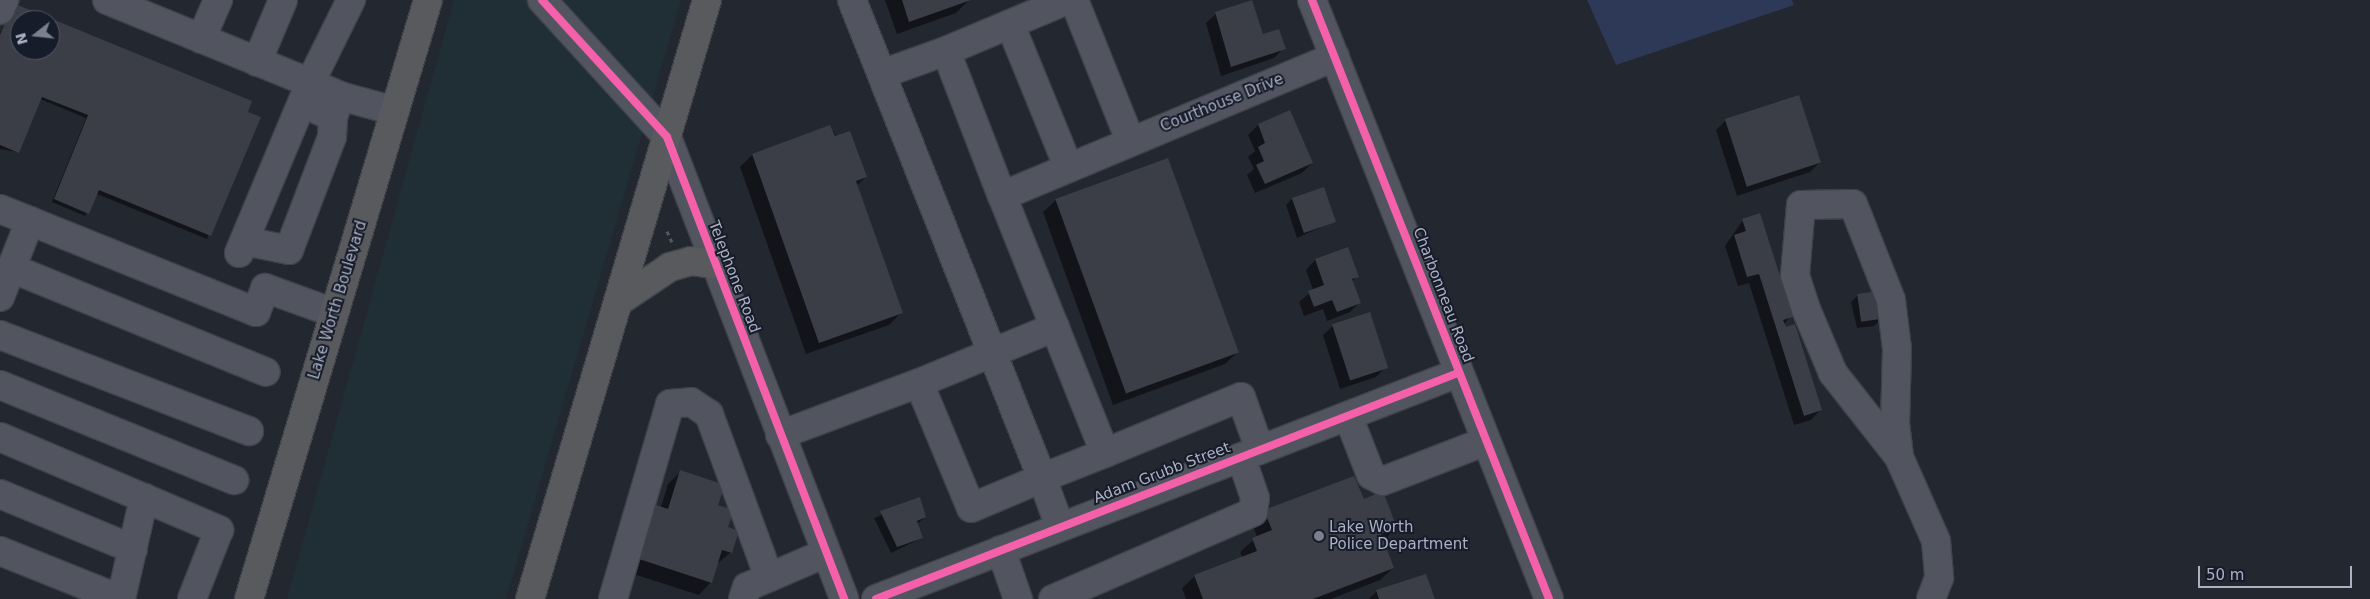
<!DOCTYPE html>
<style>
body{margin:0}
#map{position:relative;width:2370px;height:599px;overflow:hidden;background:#232730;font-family:"DejaVu Sans",sans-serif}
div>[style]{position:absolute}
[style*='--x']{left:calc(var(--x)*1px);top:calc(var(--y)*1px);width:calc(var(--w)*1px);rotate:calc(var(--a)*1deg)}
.green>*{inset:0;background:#202f35}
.water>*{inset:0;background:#2e3857}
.shadow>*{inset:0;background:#0007}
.building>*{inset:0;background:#3b3e47;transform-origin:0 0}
.path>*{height:3px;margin-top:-1.5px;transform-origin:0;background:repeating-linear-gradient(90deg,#555862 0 4px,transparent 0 8px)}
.roads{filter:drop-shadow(1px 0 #3f4249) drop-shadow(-1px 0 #3f4249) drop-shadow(0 1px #3f4249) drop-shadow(0 -1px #3f4249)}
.minor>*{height:28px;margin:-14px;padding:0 14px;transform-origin:14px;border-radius:14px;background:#52555f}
.highway>*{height:28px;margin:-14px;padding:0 14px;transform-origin:14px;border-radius:14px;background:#585a5e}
.cycleway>*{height:8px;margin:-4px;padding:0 4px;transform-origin:4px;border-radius:4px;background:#f560ab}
.dots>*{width:14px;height:14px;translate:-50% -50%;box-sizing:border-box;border:2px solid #171c2a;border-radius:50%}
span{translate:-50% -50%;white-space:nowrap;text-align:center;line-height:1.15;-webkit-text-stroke:4px #171c2a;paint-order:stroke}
.street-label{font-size:15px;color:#abb0c3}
.poi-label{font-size:15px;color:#abb0c3}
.left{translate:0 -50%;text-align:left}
.north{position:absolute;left:10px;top:10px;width:50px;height:50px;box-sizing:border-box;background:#171c2a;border:1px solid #525767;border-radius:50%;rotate:254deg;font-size:14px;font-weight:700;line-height:20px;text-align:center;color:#abb0c3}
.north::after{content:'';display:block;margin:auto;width:18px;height:22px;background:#7b8090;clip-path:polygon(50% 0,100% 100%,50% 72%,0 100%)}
.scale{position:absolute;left:2198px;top:566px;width:154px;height:22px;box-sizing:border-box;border:2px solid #abb0c3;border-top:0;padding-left:6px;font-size:15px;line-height:18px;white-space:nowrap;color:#abb0c3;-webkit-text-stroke:4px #171c2a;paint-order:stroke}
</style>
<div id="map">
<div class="green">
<div style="clip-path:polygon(454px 0,681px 0,506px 599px,287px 599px)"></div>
</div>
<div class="water">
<div style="clip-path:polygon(1587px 0,1792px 0,1794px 5px,1616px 65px)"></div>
</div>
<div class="shadow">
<div style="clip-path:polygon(885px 0,969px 0,956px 13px,897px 34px)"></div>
<div style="clip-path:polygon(evenodd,13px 5px,251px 102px,246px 112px,260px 117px,207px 239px,97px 194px,85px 216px,52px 202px,86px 118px,40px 99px,18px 152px,0 149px,0 33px,13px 5px,20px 20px,50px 20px,50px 50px,20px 50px,20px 20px)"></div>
<div style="clip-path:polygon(1216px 14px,1263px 36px,1284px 48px,1274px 58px,1221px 76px,1206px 23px)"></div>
<div style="clip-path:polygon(1289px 112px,1312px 163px,1302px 173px,1255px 193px,1247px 175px,1254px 169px,1248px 157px,1255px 151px,1248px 135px,1258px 125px)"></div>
<div style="clip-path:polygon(1726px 120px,1820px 162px,1810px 172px,1737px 196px,1716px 130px)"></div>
<div style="clip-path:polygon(830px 127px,866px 177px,856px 186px,902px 312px,889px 325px,806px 354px,740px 167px,752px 155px)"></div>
<div style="clip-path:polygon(1292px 199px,1335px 221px,1297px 238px,1286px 205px)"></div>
<div style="clip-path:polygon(1056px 200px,1238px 352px,1225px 364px,1113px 405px,1043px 212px)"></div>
<div style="clip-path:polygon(1743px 220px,1791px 316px,1784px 324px,1820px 410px,1811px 420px,1794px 425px,1749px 283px,1738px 286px,1725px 246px)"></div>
<div style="clip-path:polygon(1347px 248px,1357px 276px,1352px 282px,1360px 302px,1350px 312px,1327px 321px,1323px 309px,1304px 316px,1299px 302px,1313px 290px,1306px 270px,1315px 260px)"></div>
<div style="clip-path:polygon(1858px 295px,1881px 319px,1874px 326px,1857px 328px,1851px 302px)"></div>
<div style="clip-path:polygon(1333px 326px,1386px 367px,1376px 377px,1340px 389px,1323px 335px)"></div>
<div style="clip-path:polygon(680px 472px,717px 506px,731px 552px,717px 564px,711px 582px,699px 595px,627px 572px,644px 519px,661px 507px,668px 484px)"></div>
<div style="clip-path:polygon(919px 499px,925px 517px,917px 524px,922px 538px,891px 553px,874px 518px)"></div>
<div style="clip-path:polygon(1363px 501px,1396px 528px,1383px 541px,1393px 568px,1380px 580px,1331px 599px,1186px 599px,1182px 588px,1195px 576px,1243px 558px,1240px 552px,1257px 537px,1252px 524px,1265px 511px)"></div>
<div style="clip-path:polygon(1377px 591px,1433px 599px,1369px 599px)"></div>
</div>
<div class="building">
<div style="clip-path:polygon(902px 0,971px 0,909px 22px)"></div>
<div style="clip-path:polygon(1252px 0,1263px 34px,1279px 29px,1286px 49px,1231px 67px,1215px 12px)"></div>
<div style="clip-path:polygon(evenodd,13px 3px,252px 101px,248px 112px,261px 117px,211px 236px,99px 190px,89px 214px,54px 199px,88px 115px,42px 97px,19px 153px,0 145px,0 35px,13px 3px,20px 20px,50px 20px,50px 50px,20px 50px,20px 20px)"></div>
<div style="left:1799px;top:95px;width:71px;height:78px;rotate:72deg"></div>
<div style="clip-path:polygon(1290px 110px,1313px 163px,1265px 184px,1256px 165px,1264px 161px,1258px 147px,1265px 143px,1258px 124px)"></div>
<div style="clip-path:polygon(830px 125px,835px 136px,850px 131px,867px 177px,856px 181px,903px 313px,819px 343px,752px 154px)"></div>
<div style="left:1168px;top:158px;width:207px;height:120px;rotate:70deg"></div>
<div style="left:1324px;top:187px;width:37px;height:34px;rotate:71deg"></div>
<div style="clip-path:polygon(1760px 213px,1793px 317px,1783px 320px,1786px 327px,1795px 324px,1822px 410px,1804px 416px,1759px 274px,1747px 277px,1734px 235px,1746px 231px,1742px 219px)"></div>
<div style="clip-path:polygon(1348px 247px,1359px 277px,1352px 279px,1361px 303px,1337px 312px,1332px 300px,1314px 307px,1308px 291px,1324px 285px,1315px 259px)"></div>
<div style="left:1878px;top:291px;width:28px;height:21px;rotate:82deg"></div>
<div style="left:1370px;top:312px;width:59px;height:40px;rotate:72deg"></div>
<div style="clip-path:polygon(680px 470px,725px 485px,718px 505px,734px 510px,728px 527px,739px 531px,732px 553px,722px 550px,712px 583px,639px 559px,656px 505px,668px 509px)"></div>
<div style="clip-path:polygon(1354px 476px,1364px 499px,1383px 491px,1397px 528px,1381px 534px,1394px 568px,1313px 599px,1203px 599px,1194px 575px,1257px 551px,1252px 538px,1272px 530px,1264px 510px)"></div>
<div style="clip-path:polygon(920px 497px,926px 517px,917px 521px,923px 538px,897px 547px,880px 511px)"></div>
<div style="clip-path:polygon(1426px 574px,1435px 599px,1379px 599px,1376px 590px)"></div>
</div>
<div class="path">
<div style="--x:667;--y:231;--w:12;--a:66"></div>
</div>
<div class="roads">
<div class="minor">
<div style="--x:107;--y:0;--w:219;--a:22.2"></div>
<div style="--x:310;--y:83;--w:93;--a:-63.7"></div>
<div style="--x:542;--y:0;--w:185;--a:47.6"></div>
<div style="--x:667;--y:137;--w:495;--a:69"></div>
<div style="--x:852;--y:0;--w:514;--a:68.32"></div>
<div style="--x:1042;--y:478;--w:68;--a:-21.6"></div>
<div style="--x:1105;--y:453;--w:277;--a:-111.8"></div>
<div style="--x:1002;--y:196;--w:361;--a:-22.7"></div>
<div style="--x:1074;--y:0;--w:151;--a:68.2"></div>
<div style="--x:1312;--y:0;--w:644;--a:68.41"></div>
<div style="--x:0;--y:10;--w:11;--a:-68"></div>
<div style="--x:1010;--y:24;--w:153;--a:67.8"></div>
<div style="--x:201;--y:39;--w:43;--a:-66.4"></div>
<div style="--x:946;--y:51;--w:131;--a:-22.9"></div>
<div style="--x:257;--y:62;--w:67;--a:-67.2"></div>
<div style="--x:882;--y:74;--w:68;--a:-19.8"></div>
<div style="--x:946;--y:51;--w:155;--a:68.9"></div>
<div style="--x:340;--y:96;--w:57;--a:15.3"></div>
<div style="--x:0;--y:209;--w:276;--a:21.9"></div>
<div style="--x:256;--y:312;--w:26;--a:-69"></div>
<div style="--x:265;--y:288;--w:73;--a:19.9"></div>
<div style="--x:244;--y:241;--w:46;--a:11.3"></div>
<div style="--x:289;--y:250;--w:121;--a:-69.2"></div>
<div style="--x:332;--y:137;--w:20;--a:-87"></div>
<div style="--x:333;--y:117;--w:17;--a:-155"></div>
<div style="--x:239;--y:253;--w:184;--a:-67.3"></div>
<div style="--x:310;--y:83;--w:33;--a:23"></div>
<div style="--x:340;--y:96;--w:22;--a:108"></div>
<div style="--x:11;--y:268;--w:275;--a:22.2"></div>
<div style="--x:0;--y:297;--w:82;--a:-68.5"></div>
<div style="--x:0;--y:335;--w:267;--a:21.1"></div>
<div style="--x:919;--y:383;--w:147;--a:-22.4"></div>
<div style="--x:0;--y:385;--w:253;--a:22.1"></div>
<div style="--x:1348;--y:416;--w:63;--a:68.7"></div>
<div style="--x:1371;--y:475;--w:13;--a:27"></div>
<div style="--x:1383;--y:481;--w:110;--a:-21.2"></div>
<div style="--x:780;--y:435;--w:148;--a:-20.5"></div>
<div style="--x:919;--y:383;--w:135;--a:67.4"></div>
<div style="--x:971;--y:508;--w:77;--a:-22.9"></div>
<div style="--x:1042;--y:478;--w:52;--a:69.8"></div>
<div style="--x:0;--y:437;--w:156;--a:23"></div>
<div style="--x:1105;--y:453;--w:147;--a:-22.4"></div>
<div style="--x:1241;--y:397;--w:56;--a:70.3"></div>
<div style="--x:1899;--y:457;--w:107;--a:-128.2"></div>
<div style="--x:1833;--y:373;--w:69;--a:-112.9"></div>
<div style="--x:1806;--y:309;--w:36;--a:-108"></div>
<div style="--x:1795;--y:275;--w:70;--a:-85.1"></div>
<div style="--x:1801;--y:205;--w:52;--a:-1.1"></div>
<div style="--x:1853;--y:204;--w:103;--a:68.4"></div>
<div style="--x:1891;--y:300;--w:49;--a:83"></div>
<div style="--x:1897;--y:349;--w:74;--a:91.5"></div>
<div style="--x:1895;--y:423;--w:34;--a:83"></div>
<div style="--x:1899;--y:457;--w:92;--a:66.2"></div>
<div style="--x:1936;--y:541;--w:37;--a:85"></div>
<div style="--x:1939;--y:578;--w:22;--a:111"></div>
<div style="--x:0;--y:494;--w:144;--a:22.5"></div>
<div style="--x:1001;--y:550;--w:52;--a:70.9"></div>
<div style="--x:0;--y:551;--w:129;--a:21.8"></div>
<div style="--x:121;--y:599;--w:104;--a:-77.2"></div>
<div style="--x:144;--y:498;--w:82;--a:23.1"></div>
<div style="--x:219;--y:530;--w:74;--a:111.4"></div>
<div style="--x:613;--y:599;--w:203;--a:-73.7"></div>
<div style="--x:670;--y:404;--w:21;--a:-5"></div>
<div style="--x:691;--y:402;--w:22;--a:34"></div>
<div style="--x:709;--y:414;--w:174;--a:69.8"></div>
<div style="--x:743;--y:599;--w:13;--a:-72"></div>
<div style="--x:747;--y:587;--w:86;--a:-23.3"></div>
<div style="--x:876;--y:599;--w:624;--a:-21.22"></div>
<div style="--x:1053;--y:599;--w:218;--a:-23.5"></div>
<div style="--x:1253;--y:512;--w:14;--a:-82"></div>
<div style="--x:1255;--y:498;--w:43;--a:-108.9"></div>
</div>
<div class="highway">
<div style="--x:618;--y:302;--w:63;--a:-33.9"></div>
<div style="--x:670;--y:267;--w:22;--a:-16"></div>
<div style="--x:691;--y:261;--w:22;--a:8"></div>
<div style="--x:249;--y:599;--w:625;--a:-73.36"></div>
<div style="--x:530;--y:599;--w:625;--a:-73.54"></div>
</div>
</div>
<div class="cycleway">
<div style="--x:542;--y:0;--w:185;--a:47.6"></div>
<div style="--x:667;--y:137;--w:495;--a:69"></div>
<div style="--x:1312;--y:0;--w:644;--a:68.41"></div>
<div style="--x:876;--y:599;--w:624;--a:-21.22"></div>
</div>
<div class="dots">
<div style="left:1319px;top:536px;background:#7b8090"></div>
</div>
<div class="street-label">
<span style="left:1222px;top:103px;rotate:-22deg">Courthouse Drive</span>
<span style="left:734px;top:277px;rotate:69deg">Telephone Road</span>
<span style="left:1443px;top:295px;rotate:69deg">Charbonneau Road</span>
<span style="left:338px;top:300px;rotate:-73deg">Lake Worth Boulevard</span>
<span style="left:1162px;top:473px;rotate:-21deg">Adam Grubb Street</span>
</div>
<div class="poi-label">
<span class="left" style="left:1329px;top:536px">Lake Worth<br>Police Department</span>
</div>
<div class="north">N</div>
<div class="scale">50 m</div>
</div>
